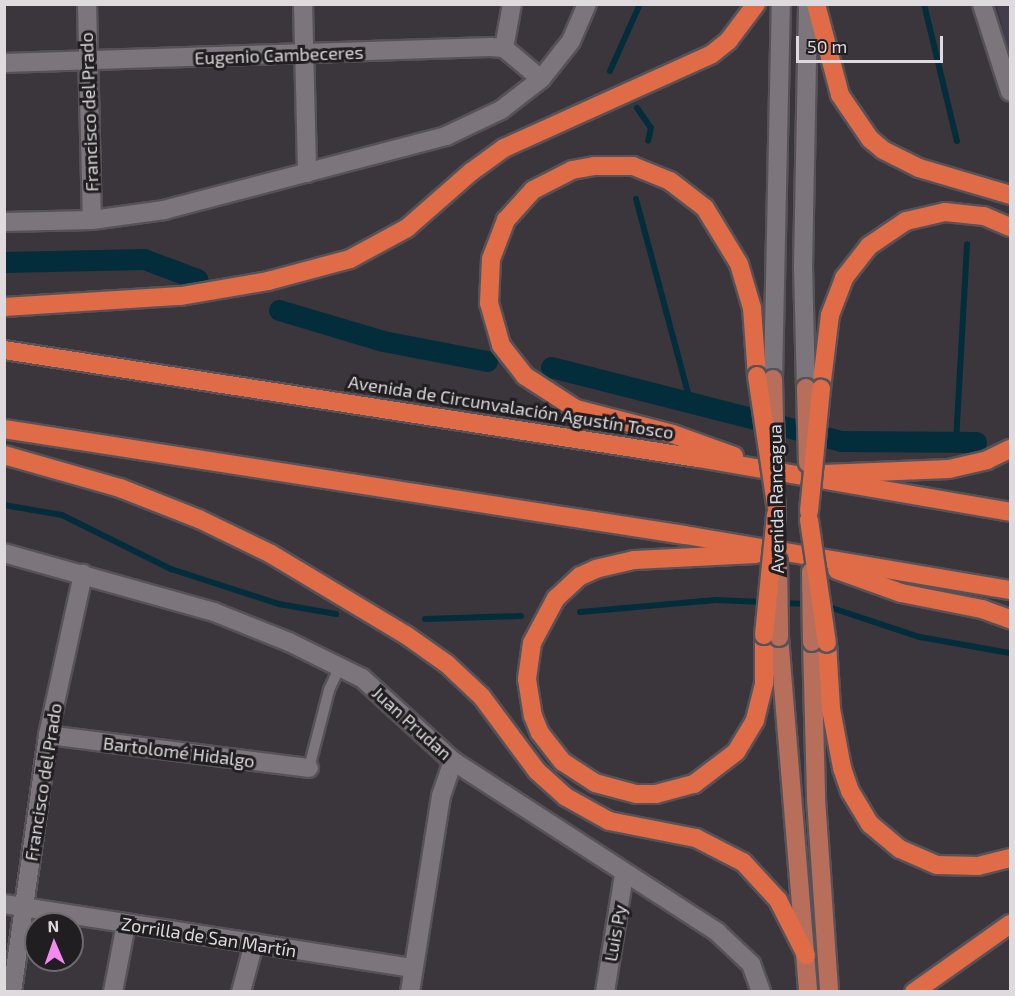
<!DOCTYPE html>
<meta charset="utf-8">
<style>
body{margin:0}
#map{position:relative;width:1015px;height:996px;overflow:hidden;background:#3b363b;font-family:"Exo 2",sans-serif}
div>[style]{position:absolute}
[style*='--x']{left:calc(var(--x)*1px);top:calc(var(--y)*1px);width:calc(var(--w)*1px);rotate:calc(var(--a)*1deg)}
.industrial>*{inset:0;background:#423c4d}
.stream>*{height:6px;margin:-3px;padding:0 3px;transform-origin:3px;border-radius:3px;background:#042d3b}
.canal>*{height:21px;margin:-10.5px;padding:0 10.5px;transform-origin:10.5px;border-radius:10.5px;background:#042d3b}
.roads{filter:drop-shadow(2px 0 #575257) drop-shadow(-2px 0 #575257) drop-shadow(0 2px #575257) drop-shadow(0 -2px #575257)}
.service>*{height:10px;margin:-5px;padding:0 5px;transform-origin:5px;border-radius:5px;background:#7c767c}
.minor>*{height:18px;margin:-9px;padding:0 9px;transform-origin:9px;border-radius:9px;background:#7c767c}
.secondary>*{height:18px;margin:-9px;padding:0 9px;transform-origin:9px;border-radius:9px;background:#7c767c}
.primary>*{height:18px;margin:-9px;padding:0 9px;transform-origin:9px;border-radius:9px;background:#b76f5c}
.motorway>*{height:18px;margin:-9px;padding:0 9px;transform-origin:9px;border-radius:9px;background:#df6b47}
.bridges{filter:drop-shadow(2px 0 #575257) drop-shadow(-2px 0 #575257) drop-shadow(0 2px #575257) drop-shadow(0 -2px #575257)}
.primary-bridge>*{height:18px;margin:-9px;padding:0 9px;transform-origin:9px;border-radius:9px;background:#b76f5c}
.motorway-bridge>*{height:18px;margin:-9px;padding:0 9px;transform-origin:9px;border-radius:9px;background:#df6b47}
span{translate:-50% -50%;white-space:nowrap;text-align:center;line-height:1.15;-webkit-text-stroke:6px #211e21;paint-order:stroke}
.street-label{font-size:18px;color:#dedade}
.frame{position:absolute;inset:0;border:6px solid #dedade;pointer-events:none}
.north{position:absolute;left:24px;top:912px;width:60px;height:60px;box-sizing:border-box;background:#211e21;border:2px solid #6d696d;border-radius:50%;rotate:358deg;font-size:16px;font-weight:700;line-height:24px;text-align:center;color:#dedade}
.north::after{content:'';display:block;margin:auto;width:21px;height:27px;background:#f489f0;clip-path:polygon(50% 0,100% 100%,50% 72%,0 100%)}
.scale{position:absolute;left:796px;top:36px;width:147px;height:27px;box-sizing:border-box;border:3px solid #dedade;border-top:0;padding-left:8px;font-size:18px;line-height:21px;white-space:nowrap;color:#dedade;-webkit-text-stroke:4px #211e21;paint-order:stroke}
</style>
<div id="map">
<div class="industrial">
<div style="clip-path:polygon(997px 5px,1010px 5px,1010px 57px,1008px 51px)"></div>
</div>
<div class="stream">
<div style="--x:924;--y:4;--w:141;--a:76.5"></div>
<div style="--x:610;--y:71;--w:73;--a:-65.9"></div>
<div style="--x:637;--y:108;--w:24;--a:55"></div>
<div style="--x:651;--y:128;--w:13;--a:103"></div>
<div style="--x:636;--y:199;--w:209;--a:75"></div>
<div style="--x:956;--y:442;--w:198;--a:-86.8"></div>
<div style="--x:4;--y:505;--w:59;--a:9.8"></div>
<div style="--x:62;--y:515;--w:122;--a:26.4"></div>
<div style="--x:171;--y:569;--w:114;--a:18"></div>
<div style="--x:279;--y:604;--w:58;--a:10"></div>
<div style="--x:781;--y:603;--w:29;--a:2"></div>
<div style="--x:823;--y:605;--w:102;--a:18.3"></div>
<div style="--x:920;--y:637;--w:91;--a:10.1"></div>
<div style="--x:580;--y:612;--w:136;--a:-5.1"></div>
<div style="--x:715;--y:600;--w:50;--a:2.3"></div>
<div style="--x:425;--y:619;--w:96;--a:-1.8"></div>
</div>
<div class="canal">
<div style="--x:4;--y:262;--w:140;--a:-1.2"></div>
<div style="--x:144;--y:259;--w:57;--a:20.7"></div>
<div style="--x:279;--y:310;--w:109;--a:16.6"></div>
<div style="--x:383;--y:341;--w:106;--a:10.9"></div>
<div style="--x:551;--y:367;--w:300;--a:14.3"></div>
<div style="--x:842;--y:441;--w:134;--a:0.4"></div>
</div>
<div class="roads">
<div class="service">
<div style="--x:309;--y:768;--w:81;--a:-75.6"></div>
<div style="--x:329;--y:690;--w:26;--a:-65"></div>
</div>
<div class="minor">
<div style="--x:87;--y:4;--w:216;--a:88.7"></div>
<div style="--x:303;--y:4;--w:169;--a:88.6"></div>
<div style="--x:982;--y:4;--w:92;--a:72.3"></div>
<div style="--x:504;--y:48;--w:45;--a:-79.7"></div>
<div style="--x:4;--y:63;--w:486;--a:-1.9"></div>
<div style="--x:490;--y:47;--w:14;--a:4"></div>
<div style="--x:504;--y:48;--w:48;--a:40"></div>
<div style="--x:4;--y:222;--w:88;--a:-1.3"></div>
<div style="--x:92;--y:220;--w:73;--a:-7.9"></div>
<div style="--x:164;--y:210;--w:292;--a:-14.7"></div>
<div style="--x:446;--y:136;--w:61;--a:-25.3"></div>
<div style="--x:501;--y:110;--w:51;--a:-37.8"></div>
<div style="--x:541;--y:79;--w:48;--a:-51.7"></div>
<div style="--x:571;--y:41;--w:40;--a:-66.6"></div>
<div style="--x:4;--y:553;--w:218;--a:15.7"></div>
<div style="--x:214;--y:612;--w:81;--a:21.8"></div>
<div style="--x:289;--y:642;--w:81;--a:26.3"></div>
<div style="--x:362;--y:678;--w:123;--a:42.4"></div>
<div style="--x:453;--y:761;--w:315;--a:32.9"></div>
<div style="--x:717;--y:932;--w:47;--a:43.3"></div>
<div style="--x:751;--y:964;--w:30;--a:70"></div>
<div style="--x:48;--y:735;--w:263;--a:7.2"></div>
<div style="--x:4;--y:904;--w:414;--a:8.9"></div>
<div style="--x:12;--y:992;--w:260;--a:-82"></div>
<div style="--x:48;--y:735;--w:165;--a:-77.7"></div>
<div style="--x:113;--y:992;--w:69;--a:-79.2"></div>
<div style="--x:241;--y:992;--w:51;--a:-75.1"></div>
<div style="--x:410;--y:992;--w:198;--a:-81"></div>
<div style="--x:441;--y:796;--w:37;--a:-71"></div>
<div style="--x:605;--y:992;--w:119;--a:-80.8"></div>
</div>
<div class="secondary">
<div style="--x:773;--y:379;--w:375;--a:-88.8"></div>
<div style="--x:806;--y:388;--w:121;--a:-91.4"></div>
<div style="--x:803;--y:267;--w:263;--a:-88.9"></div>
</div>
<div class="primary">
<div style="--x:779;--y:637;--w:356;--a:85.3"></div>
<div style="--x:812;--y:642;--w:157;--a:88.5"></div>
<div style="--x:816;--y:799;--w:193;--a:86.1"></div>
</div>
<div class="motorway">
<div style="--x:816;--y:4;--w:94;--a:75.2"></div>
<div style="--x:840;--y:95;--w:53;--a:55.7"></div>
<div style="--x:870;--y:139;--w:17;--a:40"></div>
<div style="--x:883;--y:150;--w:40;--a:26.6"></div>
<div style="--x:919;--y:168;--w:95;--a:16.5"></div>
<div style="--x:4;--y:307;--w:177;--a:-3.6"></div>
<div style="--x:181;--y:296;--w:88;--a:-9.8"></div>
<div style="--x:268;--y:281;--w:85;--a:-15"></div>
<div style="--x:350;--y:259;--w:65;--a:-28.5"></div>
<div style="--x:407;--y:228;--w:85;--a:-41.2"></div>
<div style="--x:471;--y:172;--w:41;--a:-36"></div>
<div style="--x:504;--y:148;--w:228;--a:-24.3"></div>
<div style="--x:712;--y:54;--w:22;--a:-39"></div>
<div style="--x:729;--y:40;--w:45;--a:-53.1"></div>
<div style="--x:4;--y:350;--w:702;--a:8.85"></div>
<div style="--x:698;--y:458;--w:317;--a:9.8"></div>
<div style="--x:821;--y:389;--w:75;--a:-83.1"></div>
<div style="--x:830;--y:315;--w:40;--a:-69"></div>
<div style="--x:844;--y:278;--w:41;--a:-52"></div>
<div style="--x:869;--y:246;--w:45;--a:-34"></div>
<div style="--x:906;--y:221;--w:40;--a:-13"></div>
<div style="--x:945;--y:212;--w:39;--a:6"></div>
<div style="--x:984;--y:216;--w:28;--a:23"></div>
<div style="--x:4;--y:429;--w:689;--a:8.85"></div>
<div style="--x:685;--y:535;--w:330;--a:9.6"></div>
<div style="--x:4;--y:455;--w:121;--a:15.9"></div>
<div style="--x:120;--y:488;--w:85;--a:21.4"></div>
<div style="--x:199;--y:519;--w:80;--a:25.9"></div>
<div style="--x:271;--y:554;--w:157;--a:31"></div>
<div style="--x:406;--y:635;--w:50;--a:35.3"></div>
<div style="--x:447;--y:664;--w:48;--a:43.3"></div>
<div style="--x:482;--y:697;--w:92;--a:53.4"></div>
<div style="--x:537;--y:771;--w:39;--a:42"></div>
<div style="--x:566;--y:797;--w:49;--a:29.2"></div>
<div style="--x:609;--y:821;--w:89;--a:11.1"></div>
<div style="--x:696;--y:838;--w:53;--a:27.1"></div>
<div style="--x:743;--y:862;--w:52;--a:47.4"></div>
<div style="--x:778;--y:900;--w:62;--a:63"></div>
<div style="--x:734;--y:456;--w:65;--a:-160.2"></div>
<div style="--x:673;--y:434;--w:100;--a:-165.5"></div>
<div style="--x:576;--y:409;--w:61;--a:-147.1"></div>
<div style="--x:525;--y:376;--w:39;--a:-128"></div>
<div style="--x:501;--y:345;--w:44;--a:-105.9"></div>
<div style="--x:489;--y:303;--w:44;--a:-87.4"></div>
<div style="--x:491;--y:259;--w:42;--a:-69"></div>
<div style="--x:506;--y:220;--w:40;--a:-48"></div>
<div style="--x:533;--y:190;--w:44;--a:-27.1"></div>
<div style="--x:572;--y:170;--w:22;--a:-10"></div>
<div style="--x:594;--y:166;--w:39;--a:0"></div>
<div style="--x:633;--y:166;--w:40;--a:22"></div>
<div style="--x:670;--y:181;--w:44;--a:37.6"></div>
<div style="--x:705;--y:208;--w:66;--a:58.7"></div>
<div style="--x:739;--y:264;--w:46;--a:73.5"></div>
<div style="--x:752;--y:308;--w:68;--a:85.8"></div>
<div style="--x:824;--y:474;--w:125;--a:-2.3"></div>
<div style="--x:949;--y:469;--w:39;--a:-13"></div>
<div style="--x:987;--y:460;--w:25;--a:-26"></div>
<div style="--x:756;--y:554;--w:122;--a:177.2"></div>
<div style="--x:634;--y:560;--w:39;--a:167"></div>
<div style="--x:596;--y:569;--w:17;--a:156"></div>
<div style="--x:580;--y:576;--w:33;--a:137"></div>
<div style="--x:556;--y:598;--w:51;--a:118.1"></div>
<div style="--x:532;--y:643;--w:36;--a:98"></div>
<div style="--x:527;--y:679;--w:37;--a:81"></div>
<div style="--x:533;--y:716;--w:18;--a:68"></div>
<div style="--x:540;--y:733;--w:37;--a:52"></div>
<div style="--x:563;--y:762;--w:38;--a:33"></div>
<div style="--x:595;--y:783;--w:42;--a:15"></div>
<div style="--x:636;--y:794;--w:20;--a:0"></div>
<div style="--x:656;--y:794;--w:39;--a:-15"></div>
<div style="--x:694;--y:784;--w:53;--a:-37.3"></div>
<div style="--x:736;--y:752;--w:37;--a:-59"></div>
<div style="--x:755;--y:720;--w:38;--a:-76"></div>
<div style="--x:764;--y:683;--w:48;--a:-90"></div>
<div style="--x:837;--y:570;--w:68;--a:19.8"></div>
<div style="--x:901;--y:593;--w:83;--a:11.2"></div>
<div style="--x:982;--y:609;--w:30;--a:20"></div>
<div style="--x:827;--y:643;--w:66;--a:86.5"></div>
<div style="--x:831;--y:709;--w:60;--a:79.4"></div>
<div style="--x:842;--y:768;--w:24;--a:71"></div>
<div style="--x:850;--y:791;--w:39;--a:59"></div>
<div style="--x:870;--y:824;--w:39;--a:40"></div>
<div style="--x:900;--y:849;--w:40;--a:23.4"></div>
<div style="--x:937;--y:865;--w:41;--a:1.4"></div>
<div style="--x:978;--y:866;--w:33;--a:-14"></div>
<div style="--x:914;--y:992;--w:118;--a:-35.3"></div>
</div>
</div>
<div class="bridges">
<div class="primary-bridge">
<div style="--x:773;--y:379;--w:76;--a:88.5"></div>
<div style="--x:806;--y:388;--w:75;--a:88.5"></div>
<div style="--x:778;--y:561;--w:76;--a:89.2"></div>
<div style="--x:811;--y:572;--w:70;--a:89.2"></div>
</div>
<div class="motorway-bridge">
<div style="--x:757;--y:376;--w:130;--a:81.6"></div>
<div style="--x:809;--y:511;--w:123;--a:-84.4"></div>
<div style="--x:809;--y:520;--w:124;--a:81.7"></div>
<div style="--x:764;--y:635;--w:122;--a:-84.3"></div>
</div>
</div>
<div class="street-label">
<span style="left:279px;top:55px;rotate:-2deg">Eugenio Cambeceres</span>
<span style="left:89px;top:112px;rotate:-92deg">Francisco del Prado</span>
<span style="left:511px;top:407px;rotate:9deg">Avenida de Circunvalación Agustín Tosco</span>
<span style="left:776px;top:499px;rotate:-91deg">Avenida Rancagua</span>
<span style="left:412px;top:723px;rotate:42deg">Juan Prudan</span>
<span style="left:179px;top:752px;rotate:7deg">Bartolomé Hidalgo</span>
<span style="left:43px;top:782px;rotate:-81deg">Francisco del Prado</span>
<span style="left:615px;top:933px;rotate:-80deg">Luis Py</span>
<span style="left:209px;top:937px;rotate:9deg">Zorrilla de San Martín</span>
</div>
<div class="frame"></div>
<div class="north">N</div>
<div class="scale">50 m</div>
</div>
